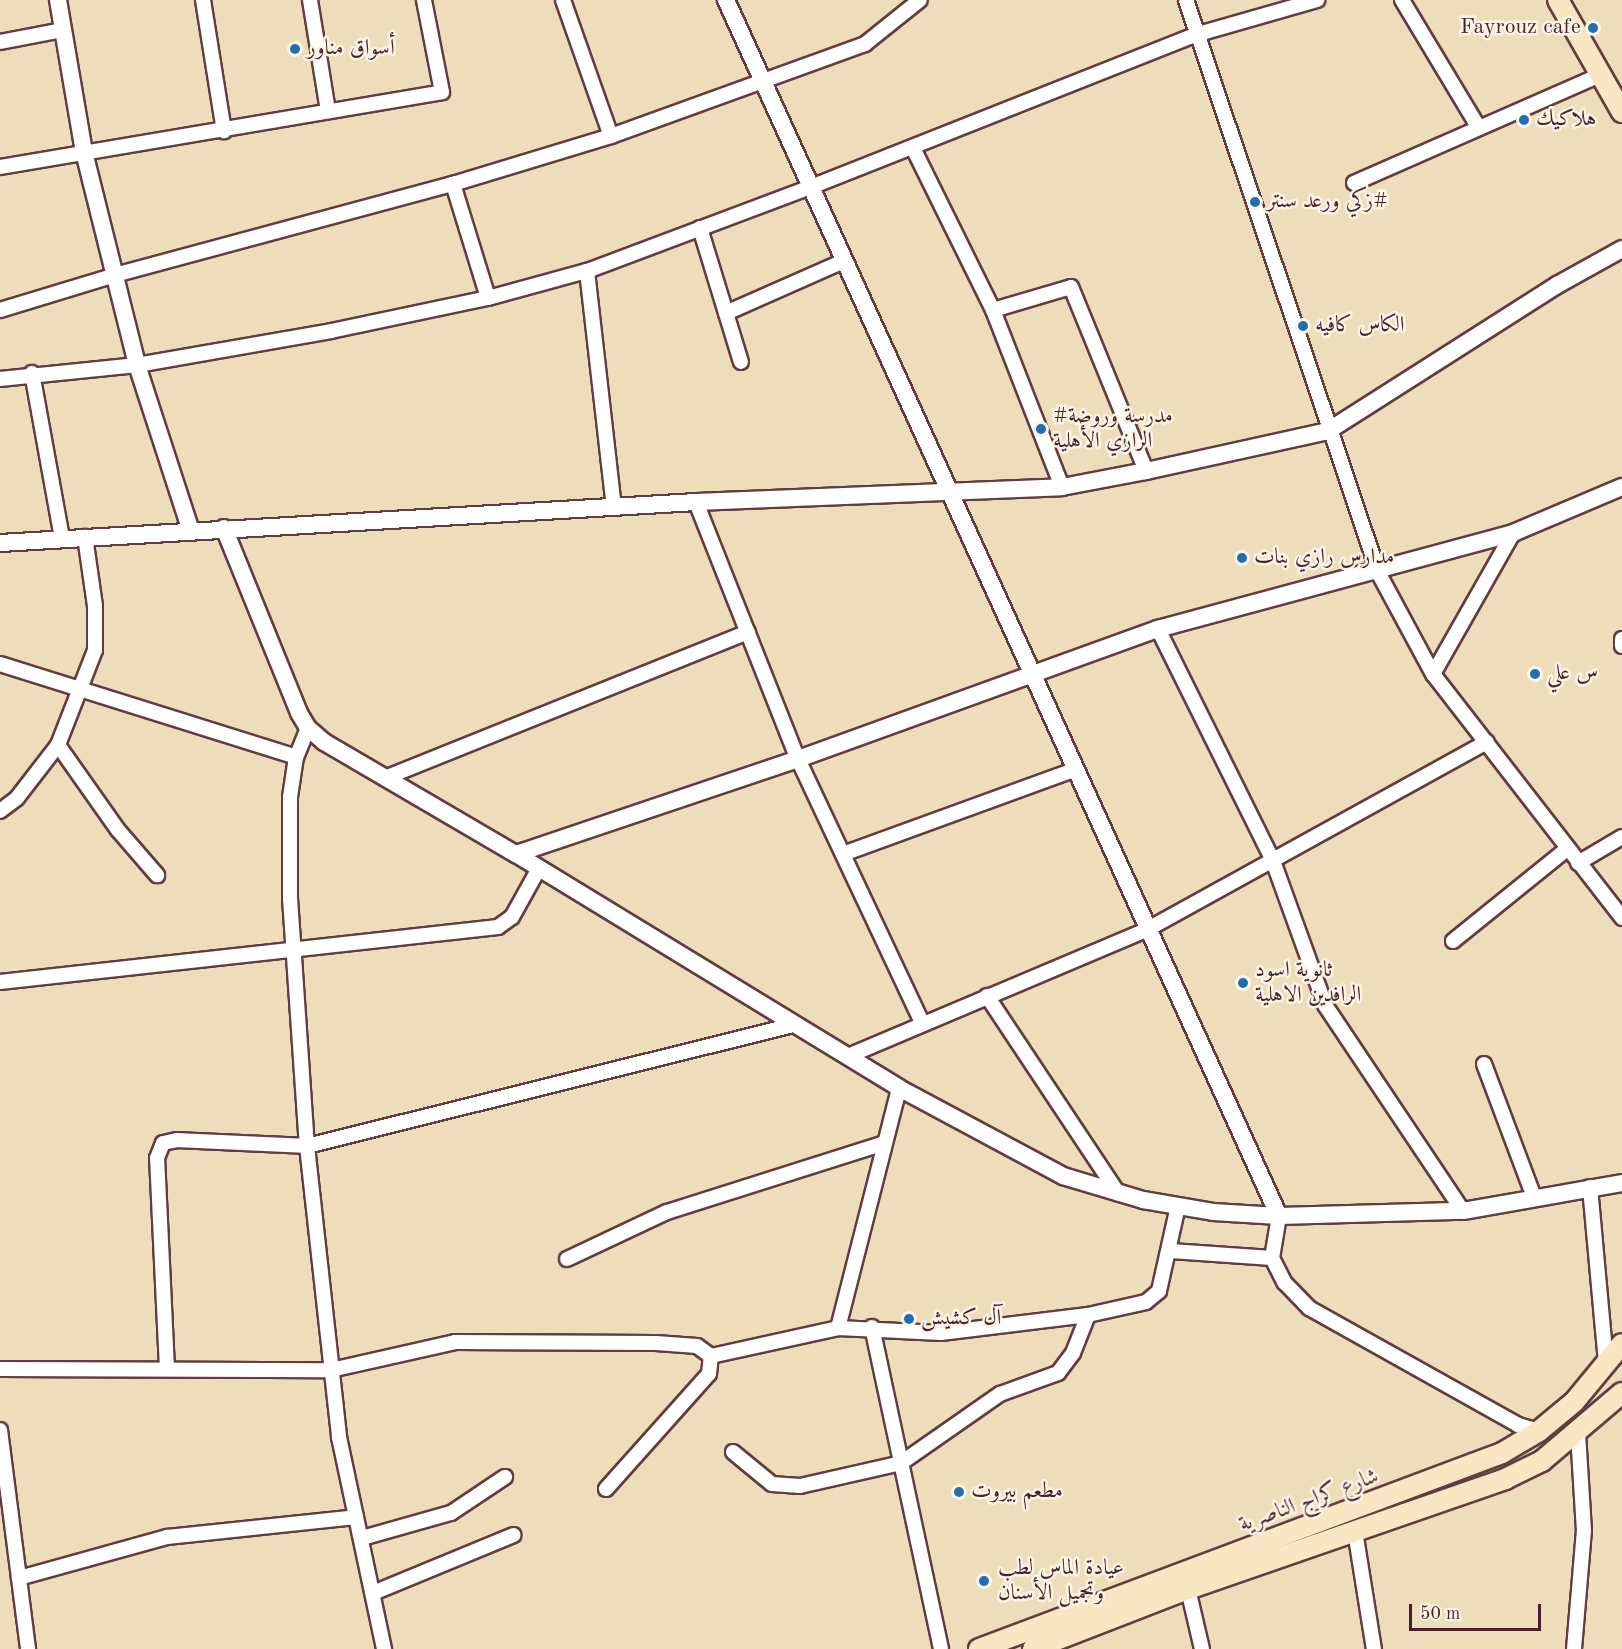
<!DOCTYPE html>
<meta charset="utf-8">
<style>
body{margin:0}
#map{position:relative;width:1622px;height:1649px;overflow:hidden;background:#edddba;font-family:"Old Standard TT",Amiri,serif}
div>[style]{position:absolute}
[style*='--x']{left:calc(var(--x)*1px);top:calc(var(--y)*1px);width:calc(var(--w)*1px);rotate:calc(var(--a)*1deg)}
.roads{filter:drop-shadow(2px 0 #623c40) drop-shadow(-2px 0 #623c40) drop-shadow(0 2px #623c40) drop-shadow(0 -2px #623c40)}
.minor>*{height:14px;margin:-7px;padding:0 7px;transform-origin:7px;border-radius:7px;background:#fff}
.tertiary>*{height:16px;margin:-8px;padding:0 8px;transform-origin:8px;border-radius:8px;background:#fff}
.secondary>*{height:20px;margin:-10px;padding:0 10px;transform-origin:10px;border-radius:10px;background:#f9e7c3}
.dots>*{width:16px;height:16px;translate:-50% -50%;box-sizing:border-box;border:3px solid #fcf5e5;border-radius:50%}
span{translate:-50% -50%;white-space:nowrap;text-align:center;line-height:1.15;-webkit-text-stroke:5px #fcf5e5;paint-order:stroke}
.poi-label{font-size:22px;color:#4a1f2b}
.right{translate:-100% -50%;text-align:right}
.left{translate:0 -50%;text-align:left}
.street-label{font-size:22px;color:#4a1f2b}
.scale{position:absolute;left:1409px;top:1604px;width:132px;height:27px;box-sizing:border-box;border:3px solid #4a1f2b;border-top:0;padding-left:8px;font-size:18px;line-height:21px;white-space:nowrap;color:#4a1f2b;-webkit-text-stroke:4px #fcf5e5;paint-order:stroke}
</style>
<div id="map">
<div class="roads">
<div class="minor">
<div style="--x:203;--y:0;--w:133;--a:80.9"></div>
<div style="--x:310;--y:0;--w:112;--a:80.8"></div>
<div style="--x:563;--y:0;--w:144;--a:70.6"></div>
<div style="--x:1186;--y:0;--w:603;--a:71.44"></div>
<div style="--x:1378;--y:572;--w:116;--a:61.7"></div>
<div style="--x:1433;--y:674;--w:309;--a:52.2"></div>
<div style="--x:1402;--y:0;--w:149;--a:59"></div>
<div style="--x:0;--y:42;--w:64;--a:-10.8"></div>
<div style="--x:913;--y:148;--w:181;--a:63.7"></div>
<div style="--x:993;--y:310;--w:190;--a:68.7"></div>
<div style="--x:0;--y:167;--w:448;--a:-9.6"></div>
<div style="--x:442;--y:92;--w:94;--a:-101.1"></div>
<div style="--x:1354;--y:183;--w:269;--a:-23.7"></div>
<div style="--x:453;--y:184;--w:119;--a:72.9"></div>
<div style="--x:700;--y:228;--w:140;--a:73"></div>
<div style="--x:587;--y:271;--w:238;--a:83.5"></div>
<div style="--x:0;--y:310;--w:120;--a:-16.9"></div>
<div style="--x:115;--y:275;--w:350;--a:-15.1"></div>
<div style="--x:453;--y:184;--w:165;--a:-16.9"></div>
<div style="--x:611;--y:136;--w:270;--a:-19.9"></div>
<div style="--x:865;--y:44;--w:70;--a:-38.7"></div>
<div style="--x:993;--y:310;--w:81;--a:-16.4"></div>
<div style="--x:1071;--y:287;--w:199;--a:67.8"></div>
<div style="--x:726;--y:313;--w:129;--a:-23.8"></div>
<div style="--x:32;--y:373;--w:168;--a:79.7"></div>
<div style="--x:0;--y:379;--w:138;--a:-5.8"></div>
<div style="--x:137;--y:365;--w:197;--a:-9.9"></div>
<div style="--x:331;--y:331;--w:160;--a:-11.9"></div>
<div style="--x:488;--y:298;--w:103;--a:-15.3"></div>
<div style="--x:587;--y:271;--w:239;--a:-20.6"></div>
<div style="--x:811;--y:187;--w:416;--a:-21.6"></div>
<div style="--x:1198;--y:34;--w:124;--a:-15.9"></div>
<div style="--x:696;--y:502;--w:277;--a:68.4"></div>
<div style="--x:798;--y:759;--w:292;--a:64.8"></div>
<div style="--x:1158;--y:629;--w:259;--a:63.6"></div>
<div style="--x:1273;--y:861;--w:153;--a:70.1"></div>
<div style="--x:1325;--y:1005;--w:248;--a:56.2"></div>
<div style="--x:1622;--y:639;--w:7;--a:90"></div>
<div style="--x:0;--y:664;--w:310;--a:17.4"></div>
<div style="--x:1433;--y:674;--w:162;--a:-60.4"></div>
<div style="--x:308;--y:728;--w:31;--a:112"></div>
<div style="--x:296;--y:757;--w:40;--a:98.5"></div>
<div style="--x:290;--y:797;--w:101;--a:90"></div>
<div style="--x:290;--y:898;--w:249;--a:86.1"></div>
<div style="--x:307;--y:1146;--w:293;--a:83.7"></div>
<div style="--x:339;--y:1437;--w:217;--a:78"></div>
<div style="--x:58;--y:745;--w:104;--a:54.8"></div>
<div style="--x:118;--y:830;--w:60;--a:49.1"></div>
<div style="--x:385;--y:778;--w:391;--a:-21.9"></div>
<div style="--x:0;--y:811;--w:21;--a:-37"></div>
<div style="--x:17;--y:798;--w:67;--a:-52.3"></div>
<div style="--x:58;--y:745;--w:102;--a:-68.7"></div>
<div style="--x:95;--y:650;--w:44;--a:-90"></div>
<div style="--x:95;--y:606;--w:70;--a:-98.2"></div>
<div style="--x:843;--y:854;--w:248;--a:-20"></div>
<div style="--x:1578;--y:863;--w:51;--a:-30.6"></div>
<div style="--x:1453;--y:941;--w:146;--a:-38.9"></div>
<div style="--x:0;--y:982;--w:501;--a:-6.3"></div>
<div style="--x:498;--y:927;--w:17;--a:-36"></div>
<div style="--x:512;--y:917;--w:54;--a:-61"></div>
<div style="--x:987;--y:996;--w:237;--a:56.4"></div>
<div style="--x:848;--y:1056;--w:326;--a:-22.9"></div>
<div style="--x:1148;--y:929;--w:387;--a:-28.9"></div>
<div style="--x:1484;--y:1064;--w:142;--a:69.4"></div>
<div style="--x:1590;--y:1187;--w:176;--a:84.8"></div>
<div style="--x:1171;--y:1251;--w:101;--a:4"></div>
<div style="--x:1272;--y:1258;--w:28;--a:63"></div>
<div style="--x:1285;--y:1283;--w:35;--a:46"></div>
<div style="--x:1309;--y:1308;--w:240;--a:29.2"></div>
<div style="--x:1518;--y:1425;--w:22;--a:16"></div>
<div style="--x:1272;--y:1258;--w:43;--a:-80.5"></div>
<div style="--x:567;--y:1259;--w:110;--a:-25.2"></div>
<div style="--x:667;--y:1212;--w:225;--a:-17.6"></div>
<div style="--x:872;--y:1327;--w:329;--a:77.9"></div>
<div style="--x:838;--y:1328;--w:248;--a:-75.7"></div>
<div style="--x:0;--y:1369;--w:331;--a:0.2"></div>
<div style="--x:331;--y:1370;--w:127;--a:-12.7"></div>
<div style="--x:455;--y:1342;--w:201;--a:0.3"></div>
<div style="--x:656;--y:1343;--w:41;--a:4.2"></div>
<div style="--x:697;--y:1346;--w:17;--a:36"></div>
<div style="--x:711;--y:1356;--w:130;--a:-12.4"></div>
<div style="--x:838;--y:1328;--w:103;--a:2.8"></div>
<div style="--x:941;--y:1333;--w:148;--a:-7"></div>
<div style="--x:1088;--y:1315;--w:59;--a:-12.6"></div>
<div style="--x:1146;--y:1302;--w:17;--a:-40"></div>
<div style="--x:1159;--y:1291;--w:87;--a:-77.4"></div>
<div style="--x:167;--y:1369;--w:211;--a:-92.7"></div>
<div style="--x:157;--y:1158;--w:16;--a:-68"></div>
<div style="--x:163;--y:1143;--w:14;--a:-12"></div>
<div style="--x:177;--y:1140;--w:130;--a:2.6"></div>
<div style="--x:307;--y:1146;--w:501;--a:-13.98"></div>
<div style="--x:0;--y:1430;--w:221;--a:82.7"></div>
<div style="--x:733;--y:1452;--w:50;--a:39.4"></div>
<div style="--x:772;--y:1484;--w:28;--a:4"></div>
<div style="--x:800;--y:1486;--w:104;--a:-12.8"></div>
<div style="--x:901;--y:1463;--w:121;--a:-34.9"></div>
<div style="--x:1000;--y:1394;--w:62;--a:-19.9"></div>
<div style="--x:1058;--y:1373;--w:25;--a:-53"></div>
<div style="--x:1073;--y:1353;--w:41;--a:-68.5"></div>
<div style="--x:606;--y:1489;--w:154;--a:-48.2"></div>
<div style="--x:709;--y:1374;--w:18;--a:-84"></div>
<div style="--x:1355;--y:1531;--w:120;--a:80.9"></div>
<div style="--x:362;--y:1538;--w:92;--a:-15.7"></div>
<div style="--x:451;--y:1513;--w:65;--a:-33.7"></div>
<div style="--x:19;--y:1578;--w:154;--a:-15.5"></div>
<div style="--x:167;--y:1537;--w:190;--a:-6"></div>
<div style="--x:1188;--y:1589;--w:62;--a:76.9"></div>
<div style="--x:373;--y:1593;--w:152;--a:-22.4"></div>
<div style="--x:1574;--y:1649;--w:118;--a:-85.2"></div>
<div style="--x:1584;--y:1531;--w:99;--a:-93.5"></div>
</div>
<div class="tertiary">
<div style="--x:58;--y:0;--w:154;--a:80.3"></div>
<div style="--x:84;--y:152;--w:219;--a:76"></div>
<div style="--x:137;--y:365;--w:175;--a:72"></div>
<div style="--x:726;--y:0;--w:1336;--a:65.55"></div>
<div style="--x:224;--y:528;--w:200;--a:67.9"></div>
<div style="--x:299;--y:713;--w:17;--a:59"></div>
<div style="--x:308;--y:728;--w:21;--a:41"></div>
<div style="--x:324;--y:742;--w:222;--a:30.3"></div>
<div style="--x:516;--y:854;--w:449;--a:31.4"></div>
<div style="--x:899;--y:1088;--w:186;--a:28.2"></div>
<div style="--x:1063;--y:1176;--w:84;--a:16.7"></div>
<div style="--x:1143;--y:1200;--w:71;--a:9.7"></div>
<div style="--x:1213;--y:1212;--w:66;--a:3.5"></div>
<div style="--x:1279;--y:1216;--w:184;--a:-1.6"></div>
<div style="--x:1463;--y:1211;--w:161;--a:-10"></div>
<div style="--x:0;--y:543;--w:697;--a:-3.37"></div>
<div style="--x:696;--y:502;--w:366;--a:-2.3"></div>
<div style="--x:1062;--y:487;--w:86;--a:-10.8"></div>
<div style="--x:1146;--y:471;--w:186;--a:-12.4"></div>
<div style="--x:1328;--y:431;--w:272;--a:-32.5"></div>
<div style="--x:1557;--y:285;--w:74;--a:-29"></div>
<div style="--x:516;--y:854;--w:298;--a:-18.6"></div>
<div style="--x:798;--y:759;--w:383;--a:-19.9"></div>
<div style="--x:1158;--y:629;--w:368;--a:-15.1"></div>
<div style="--x:1513;--y:533;--w:118;--a:-22.9"></div>
</div>
<div class="secondary">
<div style="--x:1558;--y:0;--w:129;--a:60.3"></div>
<div style="--x:979;--y:1649;--w:559;--a:-20.54"></div>
<div style="--x:1502;--y:1453;--w:43;--a:-30.7"></div>
<div style="--x:1539;--y:1431;--w:45;--a:-39.6"></div>
<div style="--x:1574;--y:1402;--w:75;--a:-50.4"></div>
<div style="--x:1033;--y:1649;--w:166;--a:-21.2"></div>
<div style="--x:1188;--y:1589;--w:336;--a:-19.1"></div>
<div style="--x:1505;--y:1479;--w:41;--a:-25.9"></div>
<div style="--x:1542;--y:1461;--w:105;--a:-40.4"></div>
</div>
</div>
<div class="dots">
<div style="left:1593px;top:28px;background:#1f6fb2"></div>
<div style="left:295px;top:49px;background:#1f6fb2"></div>
<div style="left:1524px;top:120px;background:#1f6fb2"></div>
<div style="left:1255px;top:202px;background:#1f6fb2"></div>
<div style="left:1303px;top:326px;background:#1f6fb2"></div>
<div style="left:1041px;top:429px;background:#1f6fb2"></div>
<div style="left:1242px;top:558px;background:#1f6fb2"></div>
<div style="left:1535px;top:674px;background:#1f6fb2"></div>
<div style="left:1243px;top:983px;background:#1f6fb2"></div>
<div style="left:909px;top:1319px;background:#1f6fb2"></div>
<div style="left:959px;top:1492px;background:#1f6fb2"></div>
<div style="left:984px;top:1581px;background:#1f6fb2"></div>
</div>
<div class="poi-label">
<span class="right" style="left:1581px;top:28px">Fayrouz cafe</span>
<span class="left" style="left:307px;top:49px">أسواق مناور</span>
<span class="left" style="left:1536px;top:120px">هلاكيك</span>
<span class="left" style="left:1267px;top:202px">زكي ورعد سنتر#</span>
<span class="left" style="left:1315px;top:326px">الكاس كافيه</span>
<span class="left" style="left:1053px;top:429px">#مدرسة وروضة<br>الرازي الأهلية</span>
<span class="left" style="left:1254px;top:558px">مدارس رازي بنات</span>
<span class="left" style="left:1547px;top:674px">س علي</span>
<span class="left" style="left:1255px;top:983px">ثانوية اسود<br>الرافدين الاهلية</span>
<span class="left" style="left:921px;top:1319px">آل كشيش</span>
<span class="left" style="left:971px;top:1492px">مطعم بيروت</span>
<span class="left" style="left:998px;top:1581px">عيادة الماس لطب<br>وتجميل الأسنان</span>
</div>
<div class="street-label">
<span style="left:1309px;top:1501px;rotate:-20deg">شارع كراج الناصرية</span>
</div>
<div class="scale">50 m</div>
</div>
